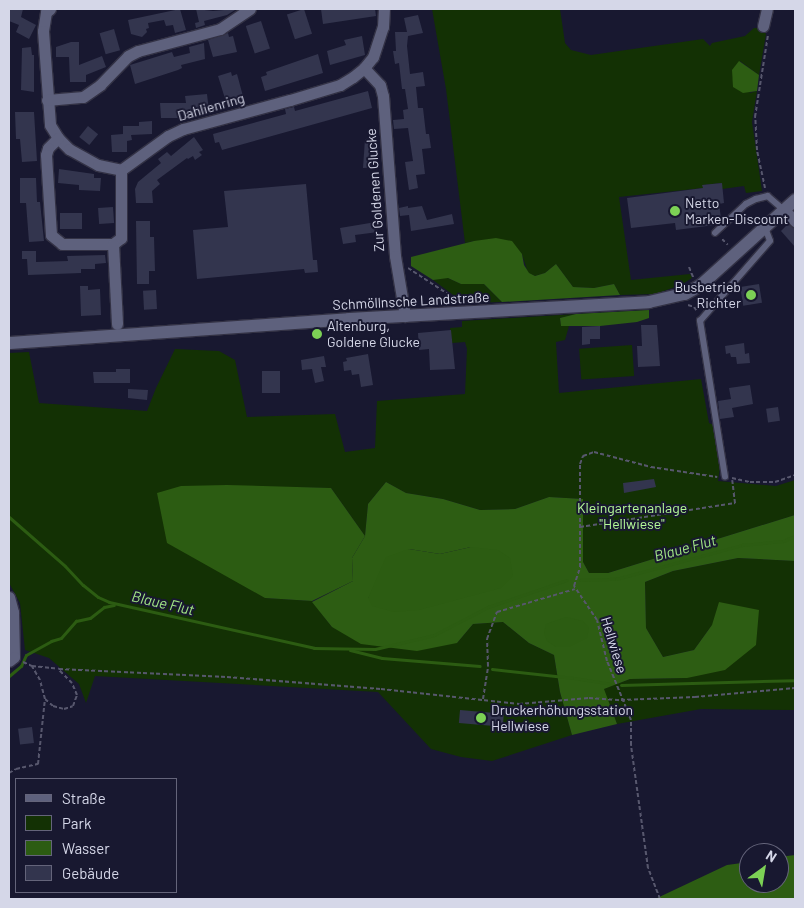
<!DOCTYPE html>
<meta charset="utf-8">
<style>
body{margin:0}
#map{position:relative;width:804px;height:908px;overflow:hidden;background:#181830;font-family:Barlow,sans-serif}
div>[style]{position:absolute}
[style*='--x']{left:calc(var(--x)*1px);top:calc(var(--y)*1px);width:calc(var(--w)*1px);rotate:calc(var(--a)*1deg)}
.green>*{inset:0;background:#133104;transform-origin:0 0}
.forest>*{inset:0;background:#2d5d13}
.water>*{inset:0;background:#2c5c12}
.stream>*{height:3px;margin:-1.5px;padding:0 1.5px;transform-origin:1.5px;border-radius:1.5px;background:#2c5c12}
.building>*{inset:0;background:#33354e;transform-origin:0 0}
.path>*{height:2px;margin-top:-1px;transform-origin:0;background:repeating-linear-gradient(90deg,#57576d 0 4px,transparent 0 6.5px)}
.roads{filter:drop-shadow(1px 0 #333245) drop-shadow(-1px 0 #333245) drop-shadow(0 1px #333245) drop-shadow(0 -1px #333245)}
.service>*{height:5.5px;margin:-2.75px;padding:0 2.75px;transform-origin:2.75px;border-radius:2.75px;background:#5e617d}
.minor>*{height:11px;margin:-5.5px;padding:0 5.5px;transform-origin:5.5px;border-radius:5.5px;background:#5e617d}
.secondary>*{height:12px;margin:-6px;padding:0 6px;transform-origin:6px;border-radius:6px;background:#5e617d}
.dots>*{width:14px;height:14px;translate:-50% -50%;box-sizing:border-box;border:2px solid #181830;border-radius:50%}
span{translate:-50% -50%;white-space:nowrap;text-align:center;line-height:1.15;-webkit-text-stroke:4px #181830;paint-order:stroke}
.street-label{font-size:14px;color:#d5d7e8}
.poi-label{font-size:14px;color:#d5d7e8}
.left{translate:0 -50%;text-align:left}
.right{translate:-100% -50%;text-align:right}
.park-label{font-size:14px;color:#b5fa98}
.water-label{font-size:15px;color:#a1e685;font-style:italic}
.frame{position:absolute;inset:0;border:10px solid #d5d7e8;pointer-events:none}
.legend{position:absolute;left:15px;top:778px;width:162px;height:115px;box-sizing:border-box;background:#181830;border:1px solid #64647a;margin:0;padding:6px 9px;list-style:none;font-size:15px;color:#d5d7e8}
.legend li{display:flex;align-items:center;gap:10px;height:25px}
.legend b{width:25px;border:1px solid #64647a}
.north{position:absolute;left:739px;top:843px;width:50px;height:50px;box-sizing:border-box;background:#181830;border:1px solid #64647a;border-radius:50%;rotate:32deg;font-size:14px;font-weight:700;line-height:20px;text-align:center;color:#d5d7e8}
.north::after{content:'';display:block;margin:auto;width:18px;height:22px;background:#7cd155;clip-path:polygon(50% 0,100% 100%,50% 72%,0 100%)}
</style>
<div id="map">
<div class="green">
<div style="clip-path:polygon(432px 9px,560px 9px,565px 43px,571px 50px,591px 55px,703px 39px,710px 46px,712px 43px,745px 36px,754px 28px,762px 28px,766px 34px,759px 75px,740px 61px,750px 93px,757px 91px,752px 122px,762px 191px,746px 193px,744px 186px,722px 189px,721px 183px,703px 185px,703px 188px,619px 197px,631px 280px,690px 274px,692px 278px,681px 285px,655px 294px,620px 295px,614px 284px,594px 288px,573px 287px,556px 264px,545px 273px,535px 276px,528px 273px,522px 254px,474px 241px,465px 243px,446px 89px)"></div>
<div style="clip-path:polygon(441px 278px,448px 278px,461px 284px,484px 284px,502px 302px,464px 303px,433px 280px)"></div>
<div style="clip-path:polygon(576px 314px,560px 318px,561px 325px,569px 326px,565px 340px,556px 342px,559px 393px,701px 379px,709px 423px,714px 425px,720px 468px,718px 481px,776px 486px,795px 480px,795px 515px,608px 573px,589px 573px,583px 562px,583px 499px,549px 497px,515px 509px,480px 510px,443px 499px,406px 493px,386px 482px,368px 504px,365px 536px,331px 488px,181px 486px,265px 598px,312px 601px,332px 627px,457px 643px,473px 624px,503px 622px,529px 643px,554px 655px,560px 692px,572px 735px,492px 761px,461px 757px,431px 749px,378px 692px,95px 676px,86px 703px,79px 684px,49px 658px,25px 650px,20px 603px,9px 583px,9px 353px,29px 352px,39px 403px,147px 411px,156px 388px,175px 349px,219px 351px,235px 360px,247px 417px,335px 414px,345px 452px,375px 448px,377px 401px,465px 394px,467px 349px,465px 342px,452px 343px,450px 328px,462px 327px,462px 321px)"></div>
<div style="left:632px;top:345px;width:31px;height:53px;rotate:86deg"></div>
<div style="clip-path:polygon(738px 558px,795px 561px,795px 710px,701px 709px,617px 724px,603px 689px,630px 679px,687px 678px,712px 625px,694px 650px,663px 657px,646px 628px,645px 582px,673px 571px)"></div>
</div>
<div class="forest">
<div style="clip-path:polygon(739px 61px,759px 75px,757px 91px,743px 93px,733px 87px,732px 70px)"></div>
<div style="clip-path:polygon(496px 238px,512px 241px,522px 254px,524px 265px,529px 273px,535px 276px,545px 273px,556px 264px,573px 287px,594px 288px,614px 284px,620px 295px,502px 302px,484px 284px,461px 284px,448px 278px,433px 280px,411px 266px,411px 257px,474px 241px)"></div>
<div style="clip-path:polygon(649px 310px,649px 318px,637px 322px,600px 326px,561px 326px,560px 318px,576px 314px)"></div>
<div style="clip-path:polygon(evenodd,386px 482px,406px 493px,443px 499px,480px 510px,515px 509px,549px 497px,583px 499px,583px 562px,589px 573px,608px 573px,795px 515px,795px 561px,738px 558px,673px 571px,645px 582px,646px 628px,663px 657px,694px 650px,712px 625px,719px 602px,759px 610px,756px 645px,725px 670px,687px 678px,630px 679px,604px 689px,617px 724px,572px 735px,560px 692px,554px 655px,529px 643px,503px 622px,473px 624px,457px 643px,417px 651px,361px 644px,332px 627px,312px 602px,353px 581px,352px 558px,365px 536px,368px 504px,386px 482px,471px 547px,368px 598px,409px 549px,440px 554px,471px 547px)"></div>
<div style="clip-path:polygon(795px 855px,795px 899px,655px 899px,727px 865px,749px 862px,749px 883px,779px 883px,779px 857px)"></div>
</div>
<div class="water">
<div style="clip-path:polygon(227px 485px,331px 488px,365px 536px,352px 558px,353px 581px,312px 601px,265px 598px,167px 543px,157px 493px,181px 486px)"></div>
<div style="clip-path:polygon(471px 547px,498px 550px,510px 558px,513px 576px,501px 588px,419px 610px,394px 612px,372px 606px,368px 598px,386px 557px,409px 549px,440px 554px)"></div>
<div style="clip-path:polygon(566px 617px,583px 621px,589px 628px,587px 638px,569px 647px,556px 647px,547px 641px,544px 633px,546px 624px)"></div>
</div>
<div class="stream">
<div style="--x:9;--y:517;--w:74;--a:41.2"></div>
<div style="--x:65;--y:566;--w:26;--a:47"></div>
<div style="--x:83;--y:585;--w:19;--a:39"></div>
<div style="--x:98;--y:597;--w:12;--a:24"></div>
<div style="--x:109;--y:602;--w:210;--a:12.6"></div>
<div style="--x:314;--y:648;--w:61;--a:0.9"></div>
<div style="--x:375;--y:649;--w:61;--a:-13.3"></div>
<div style="--x:434;--y:635;--w:61;--a:-27.4"></div>
<div style="--x:488;--y:607;--w:83;--a:-18.9"></div>
<div style="--x:580;--y:580;--w:36;--a:-2"></div>
<div style="--x:616;--y:579;--w:131;--a:-15.1"></div>
<div style="--x:742;--y:545;--w:41;--a:-5.6"></div>
<div style="--x:783;--y:541;--w:13;--a:-23"></div>
<div style="--x:350;--y:650;--w:33;--a:14"></div>
<div style="--x:382;--y:658;--w:98;--a:4.7"></div>
<div style="--x:492;--y:669;--w:82;--a:6.3"></div>
<div style="--x:574;--y:678;--w:36;--a:9"></div>
<div style="--x:9;--y:676;--w:16;--a:-40"></div>
<div style="--x:21;--y:666;--w:12;--a:-66"></div>
<div style="--x:26;--y:655;--w:29;--a:-29"></div>
<div style="--x:51;--y:641;--w:10;--a:-17"></div>
<div style="--x:61;--y:638;--w:23;--a:-49"></div>
<div style="--x:76;--y:621;--w:14;--a:-12"></div>
<div style="--x:90;--y:618;--w:18;--a:-38"></div>
<div style="--x:104;--y:607;--w:10;--a:-11"></div>
<div style="--x:621;--y:685;--w:174;--a:-1.6"></div>
</div>
<div class="building">
<div style="clip-path:polygon(9px 9px,23px 9px,21px 17px,36px 25px,29px 39px,16px 32px,19px 25px,9px 21px)"></div>
<div style="clip-path:polygon(180px 9px,186px 30px,175px 33px,173px 25px,166px 26px,164px 20px,148px 23px,149px 28px,146px 29px,147px 32px,142px 37px,131px 34px,128px 20px)"></div>
<div style="clip-path:polygon(196px 9px,213px 11px,235px 9px,235px 10px,227px 15px,204px 21px,205px 25px,196px 28px,195px 23px,199px 22px)"></div>
<div style="left:304px;top:9px;width:26px;height:18px;rotate:72deg"></div>
<div style="clip-path:polygon(321px 9px,375px 9px,376px 16px,323px 24px)"></div>
<div style="clip-path:polygon(418px 15px,423px 33px,408px 36px,407px 46px,410px 74px,423px 72px,425px 86px,416px 87px,418px 108px,423px 108px,426px 134px,429px 134px,431px 148px,422px 149px,425px 174px,416px 175px,418px 188px,409px 190px,405px 162px,413px 161px,408px 128px,394px 129px,393px 120px,404px 119px,403px 110px,408px 109px,405px 89px,402px 89px,399px 63px,395px 64px,393px 51px,396px 51px,395px 32px,407px 32px,404px 18px)"></div>
<div style="left:261px;top:21px;width:29px;height:16px;rotate:72deg"></div>
<div style="left:114px;top:29px;width:22px;height:15px;rotate:74deg"></div>
<div style="clip-path:polygon(228px 33px,229px 37px,233px 36px,237px 52px,213px 57px,208px 40px)"></div>
<div style="clip-path:polygon(362px 36px,365px 55px,330px 65px,327px 51px,346px 45px,344px 40px)"></div>
<div style="clip-path:polygon(71px 42px,79px 42px,79px 65px,102px 56px,106px 67px,86px 75px,86px 82px,70px 82px,69px 57px,56px 57px,56px 47px)"></div>
<div style="clip-path:polygon(204px 43px,205px 59px,181px 65px,182px 68px,178px 70px,135px 84px,130px 65px,172px 52px,174px 57px,190px 53px,189px 47px)"></div>
<div style="clip-path:polygon(31px 47px,32px 55px,34px 55px,34px 92px,21px 90px,22px 48px)"></div>
<div style="clip-path:polygon(318px 54px,323px 73px,265px 91px,261px 77px,267px 75px,266px 72px)"></div>
<div style="clip-path:polygon(231px 72px,232px 76px,237px 74px,244px 100px,227px 105px,218px 76px)"></div>
<div style="clip-path:polygon(368px 91px,372px 108px,222px 150px,219px 142px,215px 143px,213px 134px,286px 114px,285px 109px,294px 107px,295px 111px)"></div>
<div style="clip-path:polygon(207px 94px,209px 111px,183px 113px,178px 115px,178px 118px,161px 118px,160px 103px,186px 103px,185px 96px)"></div>
<div style="clip-path:polygon(15px 112px,34px 112px,37px 161px,22px 162px,20px 139px,16px 139px)"></div>
<div style="clip-path:polygon(152px 121px,152px 134px,131px 135px,132px 140px,127px 141px,127px 152px,112px 152px,111px 135px,123px 134px,123px 126px,139px 126px,139px 122px)"></div>
<div style="left:88px;top:126px;width:13px;height:14px;rotate:39deg"></div>
<div style="clip-path:polygon(194px 137px,203px 150px,199px 152px,202px 155px,195px 160px,193px 156px,188px 159px,187px 158px,157px 180px,160px 184px,152px 191px,153px 203px,136px 203px,135px 189px,138px 182px,161px 163px,158px 159px,167px 152px,171px 156px)"></div>
<div style="clip-path:polygon(375px 138px,378px 167px,363px 168px,365px 139px)"></div>
<div style="clip-path:polygon(59px 169px,94px 174px,94px 178px,101px 178px,100px 191px,79px 190px,79px 185px,58px 183px)"></div>
<div style="clip-path:polygon(20px 178px,36px 178px,37px 202px,40px 202px,44px 241px,29px 242px,26px 203px,20px 203px)"></div>
<div style="clip-path:polygon(722px 183px,724px 203px,719px 204px,721px 218px,714px 219px,715px 225px,676px 230px,675px 223px,631px 228px,627px 198px,703px 188px,702px 185px)"></div>
<div style="clip-path:polygon(306px 184px,313px 260px,317px 260px,318px 272px,305px 273px,304px 269px,197px 279px,193px 230px,228px 227px,224px 191px)"></div>
<div style="clip-path:polygon(408px 206px,408px 208px,422px 206px,427px 220px,452px 214px,454px 224px,411px 231px,409px 215px,400px 216px,399px 208px)"></div>
<div style="left:113px;top:207px;width:16px;height:15px;rotate:86deg"></div>
<div style="left:82px;top:213px;width:16px;height:22px;rotate:90deg"></div>
<div style="clip-path:polygon(136px 221px,150px 221px,150px 237px,154px 237px,155px 271px,149px 271px,149px 284px,137px 284px)"></div>
<div style="clip-path:polygon(376px 222px,378px 232px,355px 235px,356px 242px,343px 244px,340px 228px)"></div>
<div style="clip-path:polygon(788px 224px,795px 229px,795px 247px,781px 231px)"></div>
<div style="clip-path:polygon(22px 251px,36px 251px,36px 262px,68px 261px,67px 256px,105px 255px,106px 263px,95px 264px,95px 269px,81px 269px,81px 273px,28px 275px,27px 259px,22px 259px)"></div>
<div style="left:759px;top:284px;width:19px;height:19px;rotate:81deg"></div>
<div style="clip-path:polygon(80px 286px,88px 286px,88px 290px,100px 289px,101px 315px,81px 316px)"></div>
<div style="left:156px;top:290px;width:19px;height:13px;rotate:87deg"></div>
<div style="clip-path:polygon(641px 325px,657px 325px,660px 366px,638px 367px,637px 346px,642px 346px)"></div>
<div style="clip-path:polygon(600px 326px,600px 339px,590px 339px,590px 344px,582px 345px,582px 327px)"></div>
<div style="clip-path:polygon(451px 330px,455px 369px,430px 370px,429px 349px,419px 350px,418px 333px)"></div>
<div style="clip-path:polygon(744px 343px,745px 354px,749px 353px,750px 363px,737px 364px,736px 357px,731px 357px,730px 353px,726px 354px,725px 346px)"></div>
<div style="clip-path:polygon(368px 354px,373px 385px,361px 387px,359px 374px,352px 375px,351px 370px,344px 371px,343px 362px,347px 361px,346px 358px)"></div>
<div style="clip-path:polygon(324px 356px,326px 367px,321px 367px,324px 381px,315px 383px,312px 369px,302px 370px,301px 360px)"></div>
<div style="clip-path:polygon(116px 369px,130px 369px,130px 383px,94px 383px,93px 372px,116px 372px)"></div>
<div style="left:262px;top:371px;width:18px;height:22px"></div>
<div style="clip-path:polygon(750px 385px,753px 404px,732px 408px,734px 417px,720px 419px,718px 401px,731px 399px,729px 388px)"></div>
<div style="clip-path:polygon(128px 389px,148px 390px,147px 400px,128px 398px)"></div>
<div style="left:778px;top:407px;width:14px;height:12px;rotate:82deg"></div>
<div style="clip-path:polygon(654px 479px,656px 487px,624px 493px,623px 483px)"></div>
<div style="left:460px;top:710px;width:44px;height:13px;rotate:5deg"></div>
<div style="left:32px;top:727px;width:16px;height:14px;rotate:83deg"></div>
</div>
<div class="path">
<div style="--x:765;--y:188;--w:39;--a:-102"></div>
<div style="--x:757;--y:150;--w:33;--a:-93"></div>
<div style="--x:755;--y:117;--w:83;--a:-81"></div>
<div style="--x:722;--y:239;--w:8;--a:45"></div>
<div style="--x:689;--y:267;--w:11;--a:68"></div>
<div style="--x:408;--y:268;--w:62;--a:33.2"></div>
<div style="--x:688;--y:305;--w:6;--a:18"></div>
<div style="--x:694;--y:307;--w:6;--a:51"></div>
<div style="--x:732;--y:478;--w:18;--a:13"></div>
<div style="--x:750;--y:482;--w:25;--a:0"></div>
<div style="--x:775;--y:482;--w:21;--a:-19"></div>
<div style="--x:580;--y:527;--w:157;--a:-8.8"></div>
<div style="--x:735;--y:503;--w:23;--a:-97"></div>
<div style="--x:23;--y:662;--w:10;--a:24"></div>
<div style="--x:32;--y:666;--w:27;--a:6"></div>
<div style="--x:59;--y:669;--w:168;--a:2.7"></div>
<div style="--x:227;--y:677;--w:154;--a:4.5"></div>
<div style="--x:381;--y:689;--w:139;--a:6.2"></div>
<div style="--x:519;--y:704;--w:70;--a:-4.9"></div>
<div style="--x:589;--y:698;--w:32;--a:4"></div>
<div style="--x:621;--y:700;--w:74;--a:-2.3"></div>
<div style="--x:695;--y:697;--w:100;--a:-5.1"></div>
<div style="--x:45;--y:699;--w:11;--a:41"></div>
<div style="--x:53;--y:706;--w:11;--a:15"></div>
<div style="--x:64;--y:709;--w:9;--a:-18"></div>
<div style="--x:73;--y:706;--w:12;--a:-70"></div>
<div style="--x:77;--y:695;--w:13;--a:-113"></div>
<div style="--x:72;--y:683;--w:18;--a:-135"></div>
<div style="--x:483;--y:699;--w:33;--a:-81"></div>
<div style="--x:488;--y:666;--w:27;--a:-92"></div>
<div style="--x:487;--y:639;--w:29;--a:-70"></div>
<div style="--x:497;--y:612;--w:81;--a:-16.4"></div>
<div style="--x:9;--y:773;--w:8;--a:-30"></div>
<div style="--x:16;--y:769;--w:23;--a:-13"></div>
<div style="--x:38;--y:764;--w:65;--a:-83.9"></div>
<div style="--x:45;--y:699;--w:20;--a:-105"></div>
<div style="--x:40;--y:680;--w:16;--a:-120"></div>
<div style="--x:660;--y:899;--w:33;--a:-111"></div>
<div style="--x:648;--y:868;--w:124;--a:-97.9"></div>
<div style="--x:631;--y:745;--w:25;--a:-90"></div>
<div style="--x:631;--y:720;--w:64;--a:-112.1"></div>
<div style="--x:607;--y:661;--w:42;--a:-103.7"></div>
<div style="--x:597;--y:620;--w:41;--a:-124.1"></div>
<div style="--x:574;--y:586;--w:20;--a:-72"></div>
<div style="--x:580;--y:567;--w:103;--a:-90"></div>
<div style="--x:580;--y:464;--w:9;--a:-69"></div>
<div style="--x:583;--y:456;--w:12;--a:-20"></div>
<div style="--x:594;--y:452;--w:59;--a:14.7"></div>
<div style="--x:651;--y:467;--w:67;--a:8.6"></div>
</div>
<div class="roads">
<div class="service">
<div style="--x:715;--y:233;--w:42;--a:-43.1"></div>
<div style="--x:746;--y:204;--w:11;--a:-27"></div>
<div style="--x:756;--y:199;--w:12;--a:-14"></div>
<div style="--x:768;--y:196;--w:21;--a:41"></div>
<div style="--x:725;--y:477;--w:158;--a:-99.1"></div>
<div style="--x:700;--y:321;--w:106;--a:-48.8"></div>
<div style="--x:770;--y:241;--w:14;--a:-111"></div>
</div>
<div class="minor">
<div style="--x:50;--y:9;--w:5;--a:143"></div>
<div style="--x:46;--y:12;--w:19;--a:99"></div>
<div style="--x:43;--y:31;--w:94;--a:85.7"></div>
<div style="--x:50;--y:125;--w:15;--a:58"></div>
<div style="--x:58;--y:138;--w:16;--a:45"></div>
<div style="--x:69;--y:149;--w:33;--a:29"></div>
<div style="--x:98;--y:165;--w:24;--a:12"></div>
<div style="--x:121;--y:170;--w:58;--a:-35.9"></div>
<div style="--x:168;--y:136;--w:17;--a:-25"></div>
<div style="--x:183;--y:129;--w:111;--a:-15.2"></div>
<div style="--x:290;--y:100;--w:52;--a:-16.7"></div>
<div style="--x:340;--y:85;--w:15;--a:-32"></div>
<div style="--x:353;--y:77;--w:14;--a:-39"></div>
<div style="--x:364;--y:68;--w:14;--a:-51"></div>
<div style="--x:373;--y:57;--w:32;--a:-72"></div>
<div style="--x:383;--y:27;--w:18;--a:-87"></div>
<div style="--x:763;--y:26;--w:17;--a:-77"></div>
<div style="--x:364;--y:68;--w:23;--a:47"></div>
<div style="--x:380;--y:85;--w:11;--a:75"></div>
<div style="--x:383;--y:96;--w:160;--a:85.7"></div>
<div style="--x:395;--y:256;--w:61;--a:80.5"></div>
<div style="--x:47;--y:100;--w:36;--a:-5"></div>
<div style="--x:83;--y:97;--w:21;--a:-35"></div>
<div style="--x:100;--y:85;--w:40;--a:-46"></div>
<div style="--x:128;--y:56;--w:11;--a:-27"></div>
<div style="--x:138;--y:51;--w:85;--a:-15"></div>
<div style="--x:220;--y:29;--w:36;--a:-34"></div>
<div style="--x:58;--y:138;--w:14;--a:135"></div>
<div style="--x:48;--y:148;--w:7;--a:106"></div>
<div style="--x:46;--y:155;--w:80;--a:86.4"></div>
<div style="--x:51;--y:235;--w:14;--a:39"></div>
<div style="--x:62;--y:244;--w:51;--a:0"></div>
<div style="--x:113;--y:244;--w:10;--a:-37"></div>
<div style="--x:121;--y:238;--w:68;--a:-90"></div>
<div style="--x:784;--y:210;--w:16;--a:45"></div>
<div style="--x:113;--y:244;--w:80;--a:87.1"></div>
<div style="--x:9;--y:597;--w:16;--a:75"></div>
<div style="--x:13;--y:612;--w:45;--a:88.7"></div>
<div style="--x:14;--y:657;--w:6;--a:141"></div>
</div>
<div class="secondary">
<div style="--x:9;--y:343;--w:341;--a:-4"></div>
<div style="--x:349;--y:319;--w:300;--a:-3.2"></div>
<div style="--x:649;--y:302;--w:37;--a:-13"></div>
<div style="--x:685;--y:294;--w:18;--a:-29"></div>
<div style="--x:701;--y:285;--w:127;--a:-42.1"></div>
</div>
</div>
<div class="dots">
<div style="left:675px;top:211px;background:#7cd155"></div>
<div style="left:751px;top:295px;background:#7cd155"></div>
<div style="left:317px;top:334px;background:#7cd155"></div>
<div style="left:481px;top:718px;background:#7cd155"></div>
</div>
<div class="street-label">
<span style="left:211px;top:107px;rotate:-16deg">Dahlienring</span>
<span style="left:375px;top:190px;rotate:-94deg">Zur Goldenen Glucke</span>
<span style="left:411px;top:301px;rotate:-3deg">Schmöllnsche Landstraße</span>
<span style="left:614px;top:645px;rotate:73deg">Hellwiese</span>
</div>
<div class="poi-label">
<span class="left" style="left:685px;top:211px">Netto<br>Marken-Discount</span>
<span class="right" style="left:741px;top:295px">Busbetrieb<br>Richter</span>
<span class="left" style="left:327px;top:334px">Altenburg,<br>Goldene Glucke</span>
<span class="left" style="left:491px;top:718px">Druckerhöhungsstation<br>Hellwiese</span>
</div>
<div class="park-label">
<span style="left:632px;top:516px">Kleingartenanlage<br>"Hellwiese"</span>
</div>
<div class="water-label">
<span style="left:685px;top:548px;rotate:-15deg">Blaue Flut</span>
<span style="left:163px;top:603px;rotate:13deg">Blaue Flut</span>
</div>
<div class="frame"></div>
<ul class="legend">
<li><b style="height:6px;background:#5e617d"></b>Straße</li>
<li><b style="height:14px;background:#133104"></b>Park</li>
<li><b style="height:14px;background:#2c5c12"></b>Wasser</li>
<li><b style="height:14px;background:#33354e"></b>Gebäude</li>
</ul>
<div class="north">N</div>
</div>
